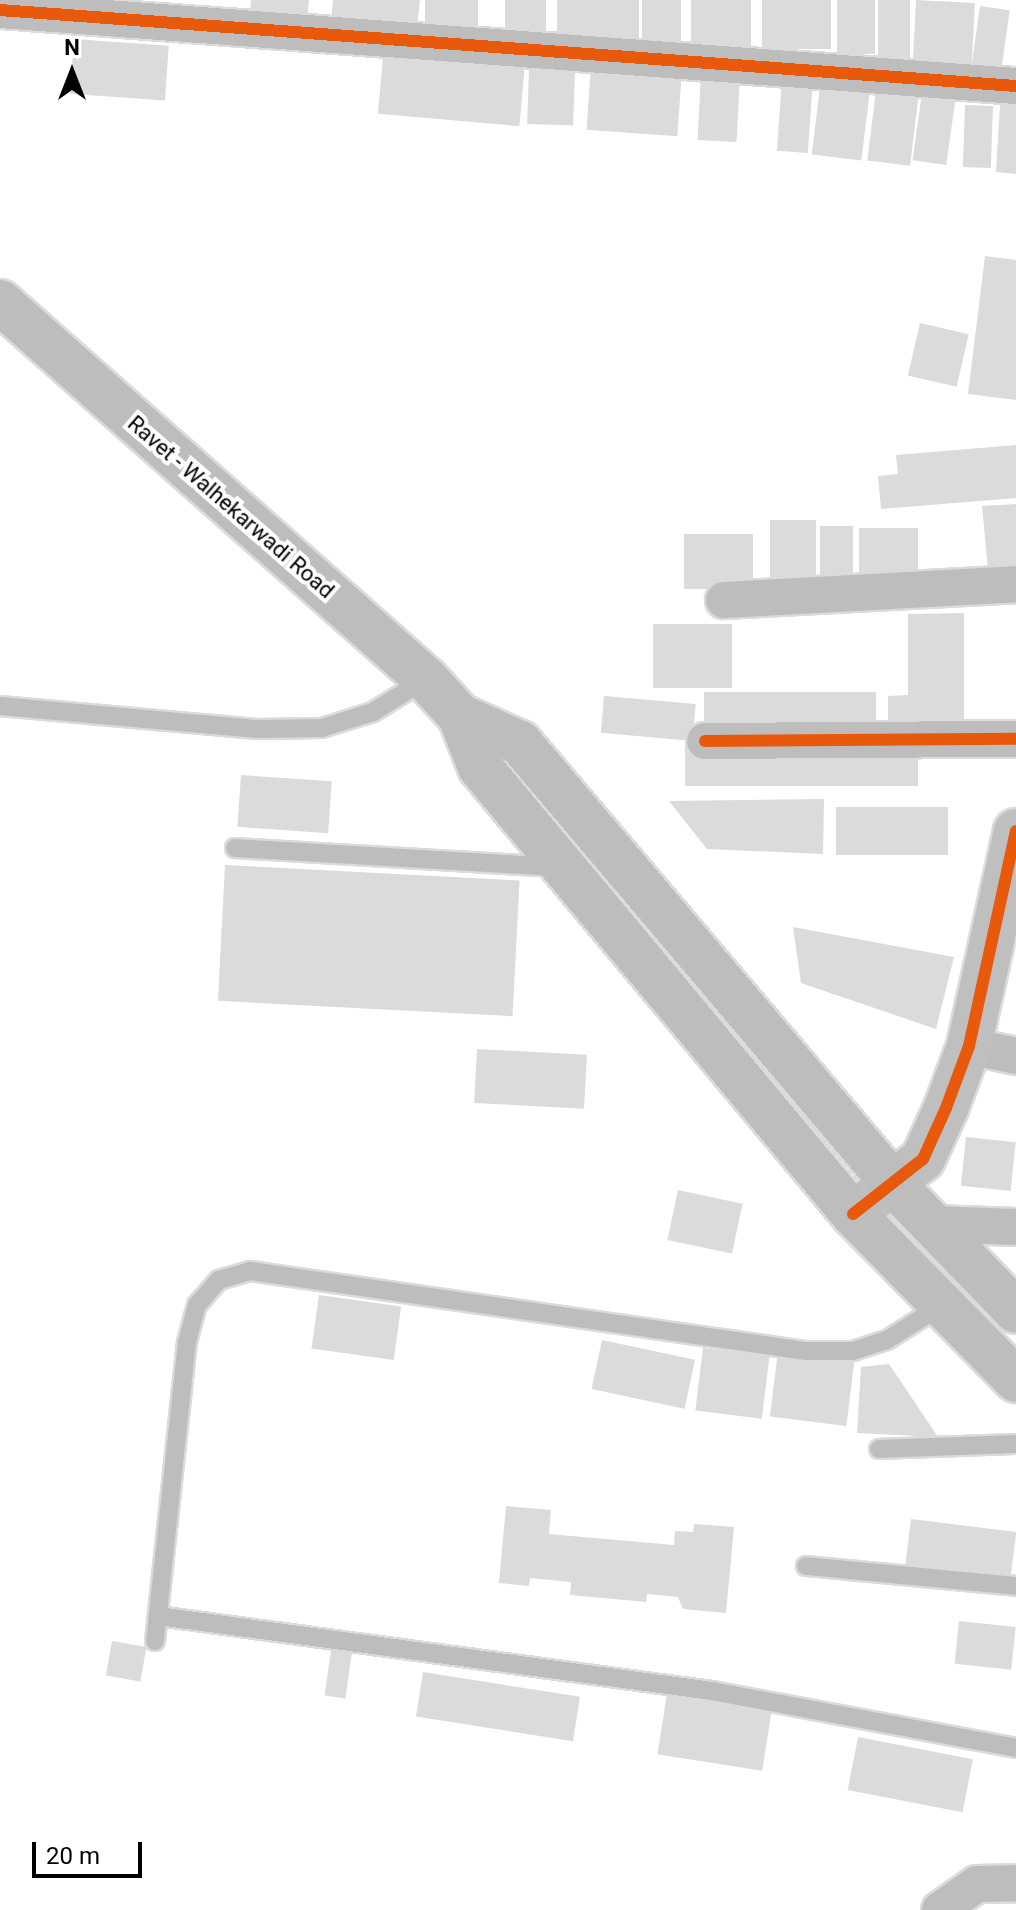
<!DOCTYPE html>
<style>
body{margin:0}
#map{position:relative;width:1016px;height:1910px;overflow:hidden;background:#fff;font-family:Roboto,sans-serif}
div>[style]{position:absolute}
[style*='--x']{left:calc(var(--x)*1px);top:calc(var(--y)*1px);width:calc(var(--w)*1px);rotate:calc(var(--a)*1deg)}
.building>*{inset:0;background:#dbdbdb;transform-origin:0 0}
.roads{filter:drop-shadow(2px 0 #dbdbdb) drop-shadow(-2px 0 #dbdbdb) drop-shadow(0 2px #dbdbdb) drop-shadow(0 -2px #dbdbdb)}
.lane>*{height:18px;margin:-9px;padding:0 9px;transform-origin:9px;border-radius:9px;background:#bdbdbd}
.street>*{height:36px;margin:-18px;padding:0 18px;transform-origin:18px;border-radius:18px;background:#bdbdbd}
.secondary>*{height:44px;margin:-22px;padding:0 22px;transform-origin:22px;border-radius:22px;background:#bfbfbf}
.primary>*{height:44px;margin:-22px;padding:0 22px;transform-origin:22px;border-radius:22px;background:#bdbdbd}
.cycleway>*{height:12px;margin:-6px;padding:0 6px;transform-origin:6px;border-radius:6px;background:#e8590c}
span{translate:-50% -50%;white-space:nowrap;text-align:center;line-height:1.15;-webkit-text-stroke:8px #fff;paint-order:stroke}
.street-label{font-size:22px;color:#000}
.north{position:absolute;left:32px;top:32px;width:80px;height:80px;-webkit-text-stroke:6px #fff;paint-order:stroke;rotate:0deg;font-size:22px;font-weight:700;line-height:32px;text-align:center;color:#000}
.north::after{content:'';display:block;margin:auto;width:28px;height:36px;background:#000;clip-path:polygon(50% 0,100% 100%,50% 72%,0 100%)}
.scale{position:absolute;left:32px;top:1842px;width:110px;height:36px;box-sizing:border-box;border:4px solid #000;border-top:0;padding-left:10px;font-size:24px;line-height:28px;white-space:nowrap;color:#000;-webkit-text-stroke:6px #fff;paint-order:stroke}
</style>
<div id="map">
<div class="building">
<div style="clip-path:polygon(251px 0,309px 0,307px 21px,250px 17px)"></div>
<div style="clip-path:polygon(333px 0,420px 0,417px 27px,331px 20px)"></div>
<div style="left:425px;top:0;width:53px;height:28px"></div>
<div style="left:505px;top:0;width:41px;height:33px"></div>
<div style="left:557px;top:0;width:82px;height:48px"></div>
<div style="left:642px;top:0;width:39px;height:47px"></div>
<div style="left:691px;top:0;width:60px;height:47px"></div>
<div style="left:762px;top:0;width:69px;height:49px"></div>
<div style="left:837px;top:0;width:38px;height:54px"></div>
<div style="left:878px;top:0;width:32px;height:60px"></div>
<div style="left:916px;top:0;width:59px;height:70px;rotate:3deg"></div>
<div style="left:980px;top:6px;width:30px;height:72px;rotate:8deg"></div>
<div style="left:74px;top:39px;width:95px;height:55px;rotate:4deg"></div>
<div style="left:383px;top:56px;width:142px;height:58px;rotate:5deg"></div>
<div style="left:591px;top:66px;width:91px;height:64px;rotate:4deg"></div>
<div style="left:529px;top:70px;width:46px;height:54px;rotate:2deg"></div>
<div style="left:701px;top:75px;width:39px;height:65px;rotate:3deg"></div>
<div style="left:782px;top:78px;width:31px;height:73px;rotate:4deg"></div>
<div style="left:820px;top:87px;width:50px;height:68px;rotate:7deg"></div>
<div style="left:876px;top:90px;width:43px;height:71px;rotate:7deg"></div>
<div style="left:922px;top:93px;width:34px;height:68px;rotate:8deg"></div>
<div style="left:965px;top:105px;width:28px;height:62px;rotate:2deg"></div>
<div style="clip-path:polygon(1000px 105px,1016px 106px,1016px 174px,996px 172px)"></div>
<div style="clip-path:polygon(985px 256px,1016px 260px,1016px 400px,968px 394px)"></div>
<div style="left:920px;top:323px;width:50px;height:54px;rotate:13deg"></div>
<div style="clip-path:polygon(1016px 445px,1016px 498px,881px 509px,878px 476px,898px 474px,896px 455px)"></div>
<div style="clip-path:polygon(1016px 504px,1016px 567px,988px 570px,982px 506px)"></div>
<div style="left:770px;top:520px;width:46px;height:68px"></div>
<div style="left:820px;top:526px;width:33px;height:53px"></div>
<div style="left:859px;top:528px;width:59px;height:53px"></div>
<div style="left:684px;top:534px;width:69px;height:55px"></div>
<div style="clip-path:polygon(964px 613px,964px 735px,888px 735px,888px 696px,908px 695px,908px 614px)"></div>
<div style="left:653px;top:624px;width:79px;height:64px"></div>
<div style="left:704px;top:692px;width:172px;height:44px"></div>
<div style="left:604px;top:696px;width:92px;height:37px;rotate:5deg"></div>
<div style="left:685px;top:746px;width:233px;height:40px"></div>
<div style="left:241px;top:775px;width:91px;height:52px;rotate:4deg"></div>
<div style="clip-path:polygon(824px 799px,823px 854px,707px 849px,669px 801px)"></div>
<div style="left:836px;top:807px;width:112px;height:48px"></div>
<div style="left:225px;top:865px;width:295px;height:136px;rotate:3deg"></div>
<div style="clip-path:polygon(793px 927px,954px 957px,936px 1029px,801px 983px)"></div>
<div style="left:477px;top:1049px;width:110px;height:54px;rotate:3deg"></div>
<div style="left:966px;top:1137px;width:50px;height:49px;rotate:6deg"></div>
<div style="left:678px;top:1190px;width:66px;height:51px;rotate:12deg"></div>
<div style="left:319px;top:1295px;width:83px;height:54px;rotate:8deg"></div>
<div style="left:602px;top:1340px;width:95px;height:50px;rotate:12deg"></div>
<div style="left:703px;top:1348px;width:67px;height:63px;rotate:7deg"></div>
<div style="left:778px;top:1351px;width:77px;height:66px;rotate:7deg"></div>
<div style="clip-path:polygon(889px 1364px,938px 1437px,857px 1433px,861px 1367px)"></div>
<div style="clip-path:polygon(506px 1506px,551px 1510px,549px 1534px,674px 1545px,675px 1531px,693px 1532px,694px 1524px,734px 1527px,726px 1613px,683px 1609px,678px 1597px,647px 1594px,646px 1602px,570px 1595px,571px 1582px,530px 1578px,529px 1586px,499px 1583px)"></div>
<div style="left:911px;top:1519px;width:106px;height:47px;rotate:7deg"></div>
<div style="left:959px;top:1621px;width:57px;height:43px;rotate:6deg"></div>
<div style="left:112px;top:1641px;width:35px;height:35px;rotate:10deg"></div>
<div style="left:331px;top:1650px;width:21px;height:46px;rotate:8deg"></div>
<div style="left:423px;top:1672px;width:159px;height:45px;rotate:9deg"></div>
<div style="left:667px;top:1694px;width:106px;height:61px;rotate:9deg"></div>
<div style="left:858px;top:1737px;width:117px;height:54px;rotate:11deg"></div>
</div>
<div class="roads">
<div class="lane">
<div style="--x:0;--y:706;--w:258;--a:5.1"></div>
<div style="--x:257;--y:729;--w:65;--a:-0.9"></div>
<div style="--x:322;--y:728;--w:53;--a:-17.4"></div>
<div style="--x:373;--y:712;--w:62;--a:-31.9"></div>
<div style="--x:235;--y:848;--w:321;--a:3.4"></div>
<div style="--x:879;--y:1449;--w:137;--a:-2.1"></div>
<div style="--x:806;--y:1566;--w:211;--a:5.4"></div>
<div style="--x:158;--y:1616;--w:559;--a:7.71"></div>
<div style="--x:712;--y:1691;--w:309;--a:10.6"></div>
<div style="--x:155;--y:1641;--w:301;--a:-83.9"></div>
<div style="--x:187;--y:1342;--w:38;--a:-75"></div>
<div style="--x:197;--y:1305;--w:33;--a:-49"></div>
<div style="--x:219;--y:1280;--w:32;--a:-16"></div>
<div style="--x:250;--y:1271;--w:562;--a:8.19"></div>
<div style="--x:806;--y:1351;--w:47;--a:0"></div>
<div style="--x:853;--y:1351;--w:36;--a:-18"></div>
<div style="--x:887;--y:1340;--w:62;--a:-32.4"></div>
</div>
<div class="street">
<div style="--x:0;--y:10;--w:1019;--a:4.28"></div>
<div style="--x:724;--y:600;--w:292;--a:-3.1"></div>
<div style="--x:705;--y:741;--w:311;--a:-0.4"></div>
<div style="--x:969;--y:1046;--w:48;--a:12"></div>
<div style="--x:934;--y:1224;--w:82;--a:2.1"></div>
<div style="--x:940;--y:1910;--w:45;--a:-35.1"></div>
<div style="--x:977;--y:1884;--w:39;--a:-1"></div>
</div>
<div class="secondary">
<div style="--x:853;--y:1214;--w:89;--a:-38.2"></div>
<div style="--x:923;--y:1159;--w:56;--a:-65.7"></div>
<div style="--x:946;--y:1108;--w:66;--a:-69.6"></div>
<div style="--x:969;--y:1046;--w:220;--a:-77.7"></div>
</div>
<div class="primary">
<div style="--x:0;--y:302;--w:569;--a:41.51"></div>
<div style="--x:426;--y:679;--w:50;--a:47.4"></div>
<div style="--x:460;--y:716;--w:55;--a:68.6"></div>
<div style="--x:480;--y:767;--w:582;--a:50.16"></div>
<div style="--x:853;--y:1214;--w:233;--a:45.5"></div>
<div style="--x:460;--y:716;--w:66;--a:24.2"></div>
<div style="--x:520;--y:743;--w:580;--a:49.75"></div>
<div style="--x:895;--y:1186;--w:174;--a:45.9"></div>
</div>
</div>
<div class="cycleway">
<div style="--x:0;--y:10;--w:1019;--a:4.28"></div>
<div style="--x:705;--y:741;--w:311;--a:-0.4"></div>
<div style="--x:853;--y:1214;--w:89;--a:-38.2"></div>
<div style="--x:923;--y:1159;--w:56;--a:-65.7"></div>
<div style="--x:946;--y:1108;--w:66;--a:-69.6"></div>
<div style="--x:969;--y:1046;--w:220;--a:-77.7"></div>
</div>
<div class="street-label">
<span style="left:231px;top:507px;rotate:41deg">Ravet - Walhekarwadi Road</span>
</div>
<div class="north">N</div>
<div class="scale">20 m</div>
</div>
